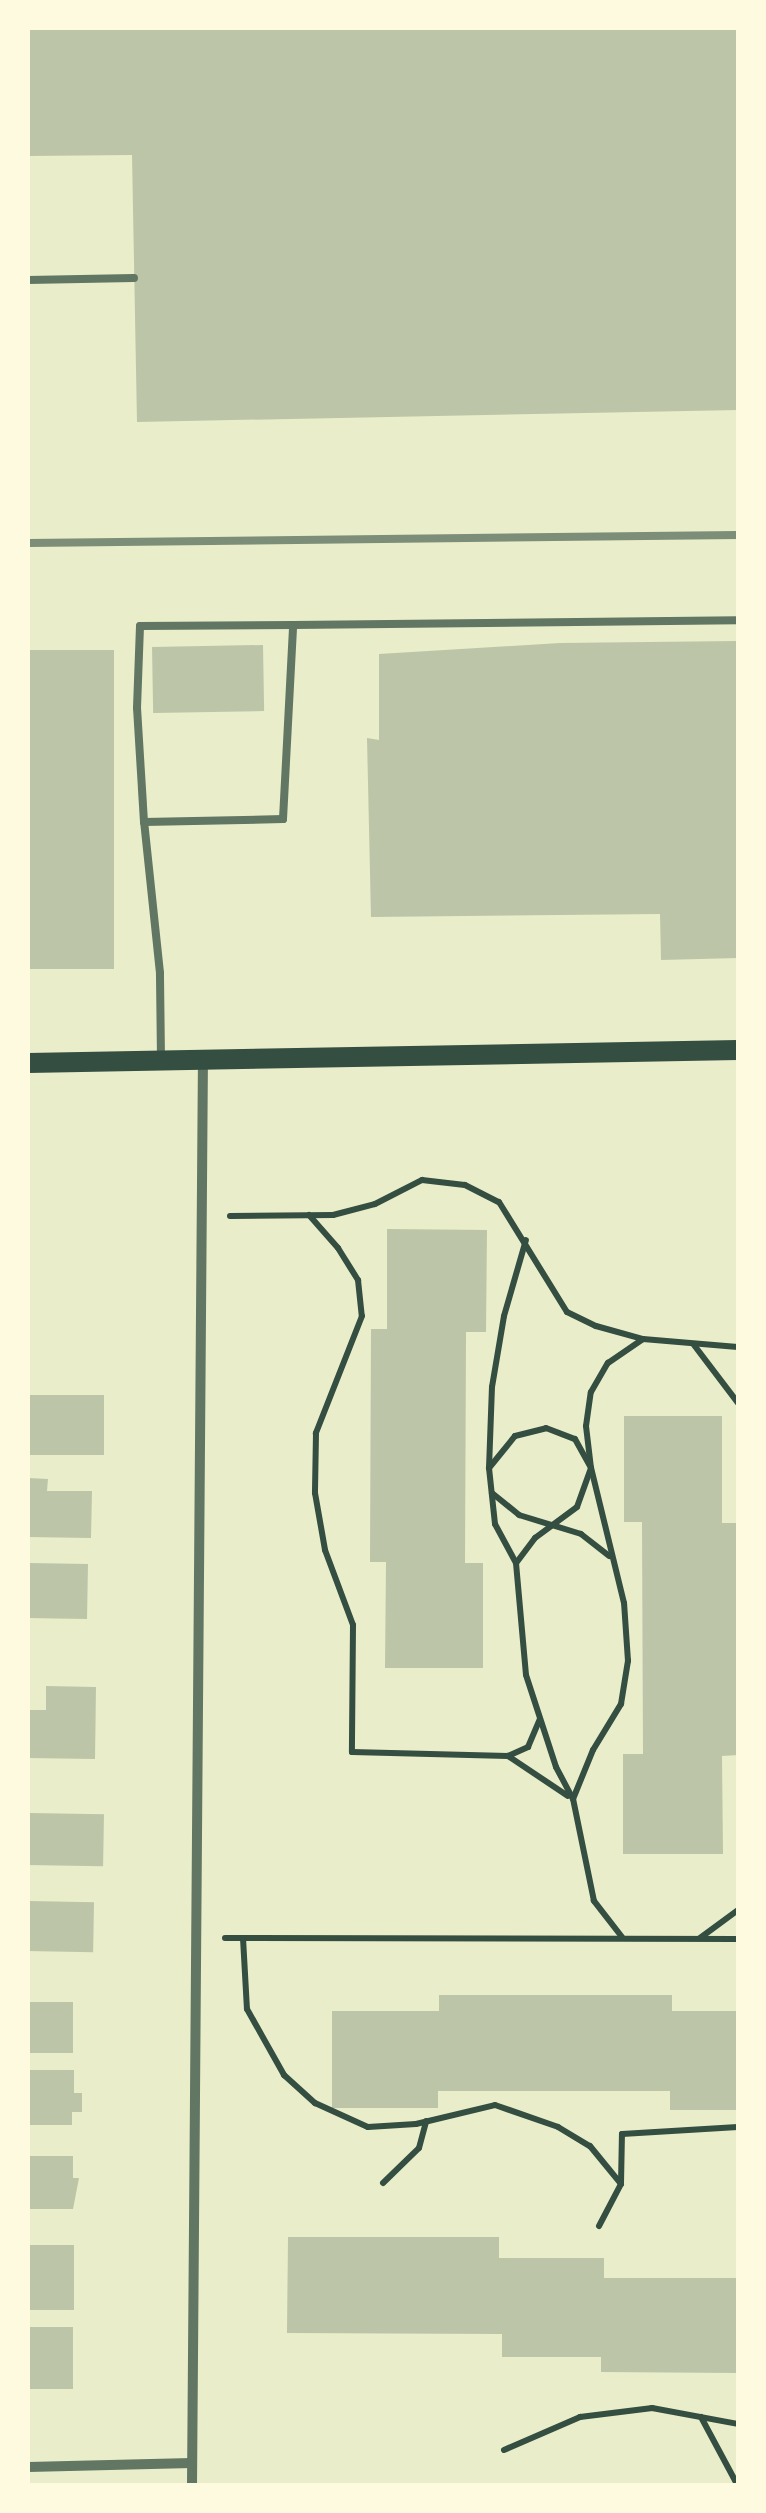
<!DOCTYPE html>
<style>
body{margin:0}
#map{position:relative;width:766px;height:2513px;overflow:hidden;background:#e9edc9;font-family:Helvetica,sans-serif}
div>[style]{position:absolute}
[style*='--x']{left:calc(var(--x)*1px);top:calc(var(--y)*1px);width:calc(var(--w)*1px);rotate:calc(var(--a)*1deg)}
.building>*{inset:0;background:#bcc5a7;transform-origin:0 0}
.path>*{height:6px;margin:-3px;padding:0 3px;transform-origin:3px;border-radius:3px;background:#344e41}
.service>*{height:8px;margin:-4px;padding:0 4px;transform-origin:4px;border-radius:4px;background:#617663}
.minor>*{height:10px;margin:-5px;padding:0 5px;transform-origin:5px;border-radius:5px;background:#617663}
.secondary>*{height:20px;margin:-10px;padding:0 10px;transform-origin:10px;border-radius:10px;background:#344e41}
.rail>*{height:8px;margin:-4px;padding:0 4px;transform-origin:4px;border-radius:4px;background:#7c8e77}
span{translate:-50% -50%;white-space:nowrap;text-align:center;line-height:1.15;-webkit-text-stroke:10px #fefae0;paint-order:stroke}
.frame{position:absolute;inset:0;border:30px solid #fefae0;pointer-events:none}
</style>
<div id="map">
<div class="building">
<div style="clip-path:polygon(28px 28px,738px 28px,738px 410px,137px 422px,132px 155px,28px 156px)"></div>
<div style="clip-path:polygon(738px 641px,738px 958px,661px 960px,660px 914px,371px 917px,367px 738px,379px 740px,379px 654px,560px 643px)"></div>
<div style="left:263px;top:645px;width:66px;height:111px;rotate:89deg"></div>
<div style="left:114px;top:650px;width:319px;height:86px;rotate:90deg"></div>
<div style="clip-path:polygon(387px 1229px,487px 1230px,486px 1332px,466px 1332px,465px 1563px,483px 1563px,483px 1668px,385px 1668px,386px 1562px,370px 1562px,371px 1329px,387px 1329px)"></div>
<div style="left:28px;top:1395px;width:76px;height:60px"></div>
<div style="clip-path:polygon(624px 1416px,722px 1416px,722px 1523px,737px 1523px,738px 1755px,722px 1756px,723px 1854px,623px 1854px,623px 1754px,643px 1754px,642px 1522px,624px 1522px)"></div>
<div style="clip-path:polygon(28px 1478px,48px 1479px,47px 1491px,92px 1491px,91px 1538px,28px 1537px)"></div>
<div style="left:28px;top:1563px;width:60px;height:55px;rotate:1deg"></div>
<div style="clip-path:polygon(46px 1686px,96px 1687px,95px 1759px,28px 1758px,28px 1710px,46px 1710px)"></div>
<div style="left:28px;top:1813px;width:76px;height:52px;rotate:1deg"></div>
<div style="left:28px;top:1901px;width:66px;height:50px;rotate:1deg"></div>
<div style="clip-path:polygon(439px 1995px,672px 1995px,672px 2011px,738px 2011px,738px 2110px,670px 2110px,670px 2091px,438px 2091px,438px 2108px,332px 2108px,332px 2011px,439px 2011px)"></div>
<div style="left:28px;top:2002px;width:45px;height:51px"></div>
<div style="clip-path:polygon(28px 2070px,74px 2070px,74px 2093px,82px 2093px,82px 2112px,72px 2112px,72px 2125px,28px 2125px)"></div>
<div style="clip-path:polygon(28px 2156px,73px 2156px,73px 2178px,79px 2178px,73px 2209px,28px 2209px)"></div>
<div style="clip-path:polygon(288px 2237px,499px 2237px,499px 2258px,604px 2258px,604px 2278px,738px 2278px,738px 2373px,601px 2372px,601px 2357px,502px 2357px,502px 2334px,287px 2333px)"></div>
<div style="left:28px;top:2245px;width:46px;height:65px"></div>
<div style="left:28px;top:2327px;width:45px;height:62px"></div>
</div>
<div class="path">
<div style="--x:309;--y:1215;--w:44;--a:48.7"></div>
<div style="--x:338;--y:1248;--w:38;--a:58"></div>
<div style="--x:358;--y:1280;--w:36;--a:84"></div>
<div style="--x:362;--y:1316;--w:126;--a:111.5"></div>
<div style="--x:316;--y:1433;--w:60;--a:91"></div>
<div style="--x:315;--y:1493;--w:58;--a:80"></div>
<div style="--x:325;--y:1550;--w:80;--a:69.5"></div>
<div style="--x:353;--y:1625;--w:127;--a:90.5"></div>
<div style="--x:352;--y:1752;--w:156;--a:1.5"></div>
<div style="--x:508;--y:1756;--w:22;--a:-24"></div>
<div style="--x:528;--y:1747;--w:30;--a:-67"></div>
<div style="--x:230;--y:1216;--w:103;--a:-0.6"></div>
<div style="--x:333;--y:1215;--w:43;--a:-14.7"></div>
<div style="--x:375;--y:1204;--w:53;--a:-27.1"></div>
<div style="--x:422;--y:1180;--w:43;--a:6.6"></div>
<div style="--x:465;--y:1185;--w:38;--a:27"></div>
<div style="--x:499;--y:1202;--w:129;--a:58.3"></div>
<div style="--x:567;--y:1312;--w:32;--a:26"></div>
<div style="--x:596;--y:1326;--w:49;--a:15.5"></div>
<div style="--x:643;--y:1339;--w:95;--a:4.8"></div>
<div style="--x:694;--y:1345;--w:73;--a:52.8"></div>
<div style="--x:489;--y:1468;--w:41;--a:-50.9"></div>
<div style="--x:515;--y:1436;--w:32;--a:-14"></div>
<div style="--x:546;--y:1428;--w:31;--a:21"></div>
<div style="--x:575;--y:1439;--w:33;--a:61"></div>
<div style="--x:591;--y:1468;--w:41;--a:109.7"></div>
<div style="--x:577;--y:1507;--w:52;--a:143.6"></div>
<div style="--x:535;--y:1538;--w:31;--a:127"></div>
<div style="--x:516;--y:1563;--w:112;--a:84.9"></div>
<div style="--x:526;--y:1675;--w:97;--a:71.9"></div>
<div style="--x:556;--y:1767;--w:36;--a:62"></div>
<div style="--x:492;--y:1493;--w:35;--a:39"></div>
<div style="--x:519;--y:1515;--w:65;--a:17"></div>
<div style="--x:581;--y:1534;--w:36;--a:38"></div>
<div style="--x:516;--y:1563;--w:44;--a:-118.3"></div>
<div style="--x:495;--y:1524;--w:56;--a:-96.1"></div>
<div style="--x:489;--y:1468;--w:81;--a:-87.9"></div>
<div style="--x:492;--y:1387;--w:72;--a:-80.4"></div>
<div style="--x:504;--y:1316;--w:79;--a:-73.9"></div>
<div style="--x:508;--y:1756;--w:72;--a:33.7"></div>
<div style="--x:622;--y:1937;--w:46;--a:-127.9"></div>
<div style="--x:594;--y:1901;--w:104;--a:-101.6"></div>
<div style="--x:573;--y:1799;--w:53;--a:-67.8"></div>
<div style="--x:593;--y:1750;--w:54;--a:-58.7"></div>
<div style="--x:621;--y:1704;--w:44;--a:-80.8"></div>
<div style="--x:628;--y:1661;--w:58;--a:-93.9"></div>
<div style="--x:624;--y:1603;--w:139;--a:-103.7"></div>
<div style="--x:591;--y:1468;--w:42;--a:-96.8"></div>
<div style="--x:586;--y:1426;--w:34;--a:-82"></div>
<div style="--x:591;--y:1392;--w:34;--a:-60"></div>
<div style="--x:608;--y:1363;--w:42;--a:-34.4"></div>
<div style="--x:225;--y:1938;--w:513;--a:0.11"></div>
<div style="--x:243;--y:1938;--w:71;--a:86.8"></div>
<div style="--x:247;--y:2009;--w:76;--a:60.7"></div>
<div style="--x:284;--y:2075;--w:42;--a:42.1"></div>
<div style="--x:315;--y:2103;--w:58;--a:24.4"></div>
<div style="--x:368;--y:2127;--w:48;--a:-3.6"></div>
<div style="--x:416;--y:2124;--w:81;--a:-13.5"></div>
<div style="--x:495;--y:2105;--w:67;--a:19.2"></div>
<div style="--x:558;--y:2127;--w:37;--a:31"></div>
<div style="--x:590;--y:2146;--w:49;--a:50.8"></div>
<div style="--x:700;--y:1938;--w:47;--a:-36.4"></div>
<div style="--x:383;--y:2183;--w:50;--a:-44.2"></div>
<div style="--x:419;--y:2148;--w:28;--a:-75"></div>
<div style="--x:599;--y:2226;--w:47;--a:-62.4"></div>
<div style="--x:621;--y:2184;--w:50;--a:-88.9"></div>
<div style="--x:622;--y:2134;--w:116;--a:-3.5"></div>
<div style="--x:701;--y:2417;--w:78;--a:61.8"></div>
<div style="--x:504;--y:2450;--w:83;--a:-23.5"></div>
<div style="--x:580;--y:2417;--w:73;--a:-7.1"></div>
<div style="--x:652;--y:2408;--w:87;--a:10.5"></div>
</div>
<div class="service">
<div style="--x:28;--y:280;--w:106;--a:-1.1"></div>
<div style="--x:144;--y:822;--w:114;--a:-93.5"></div>
<div style="--x:137;--y:708;--w:82;--a:-87.9"></div>
<div style="--x:140;--y:626;--w:153;--a:-0.4"></div>
<div style="--x:161;--y:1059;--w:86;--a:-90.7"></div>
<div style="--x:160;--y:973;--w:152;--a:-96"></div>
<div style="--x:144;--y:822;--w:139;--a:-1.2"></div>
<div style="--x:283;--y:819;--w:194;--a:-87"></div>
<div style="--x:293;--y:625;--w:445;--a:-0.6"></div>
</div>
<div class="minor">
<div style="--x:28;--y:2467;--w:164;--a:-1.4"></div>
<div style="--x:192;--y:2486;--w:1425;--a:-89.56"></div>
</div>
<div class="secondary">
<div style="--x:28;--y:1063;--w:710;--a:-1.05"></div>
</div>
<div class="rail">
<div style="--x:28;--y:543;--w:710;--a:-0.65"></div>
</div>
<div class="frame"></div>
</div>
